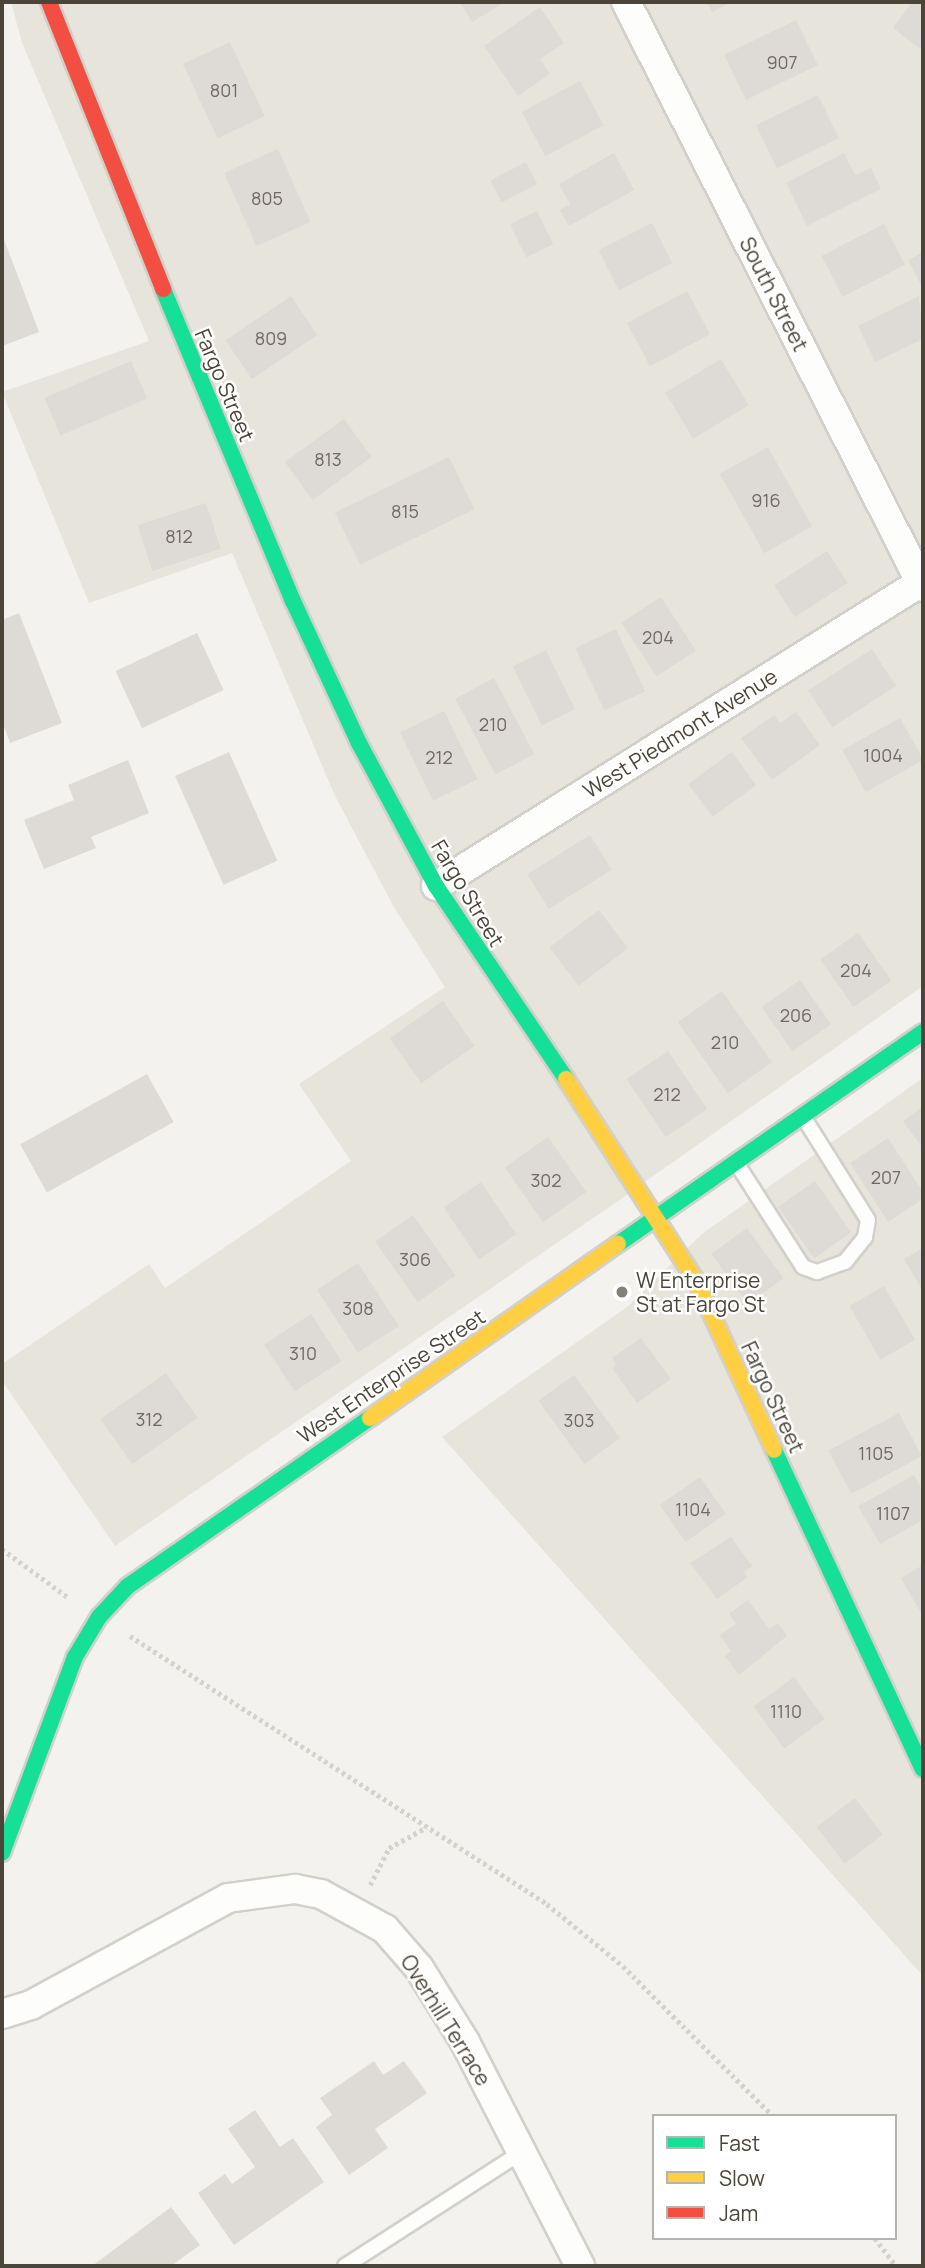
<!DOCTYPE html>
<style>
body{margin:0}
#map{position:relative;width:925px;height:2268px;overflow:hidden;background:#f4f2ee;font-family:Manrope,sans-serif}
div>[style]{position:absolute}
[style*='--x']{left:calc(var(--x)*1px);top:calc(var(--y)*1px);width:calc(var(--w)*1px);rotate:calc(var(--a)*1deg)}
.residential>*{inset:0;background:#e7e4dc}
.building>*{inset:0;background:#dedbd6;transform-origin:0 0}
.path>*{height:4.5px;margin-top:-2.25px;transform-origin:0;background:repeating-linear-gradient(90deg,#d3d2cc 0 3.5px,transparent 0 7px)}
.roads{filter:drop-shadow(2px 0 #d2d0cb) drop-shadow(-2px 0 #d2d0cb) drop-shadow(0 2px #d2d0cb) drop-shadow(0 -2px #d2d0cb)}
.lane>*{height:14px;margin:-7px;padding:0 7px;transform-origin:7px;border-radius:7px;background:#fdfdfc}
.street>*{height:28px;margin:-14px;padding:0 14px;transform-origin:14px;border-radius:14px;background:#fdfdfc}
.fast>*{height:16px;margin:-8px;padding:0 8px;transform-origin:8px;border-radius:8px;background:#16e098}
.slow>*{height:16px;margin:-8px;padding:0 8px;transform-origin:8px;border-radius:8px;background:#ffcf43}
.jam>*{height:16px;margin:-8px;padding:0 8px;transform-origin:8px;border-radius:8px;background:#f24e42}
.dots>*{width:19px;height:19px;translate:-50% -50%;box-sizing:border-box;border:4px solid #fff;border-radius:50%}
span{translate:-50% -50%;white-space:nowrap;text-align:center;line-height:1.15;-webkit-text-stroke:5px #fff;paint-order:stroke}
.number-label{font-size:18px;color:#706a61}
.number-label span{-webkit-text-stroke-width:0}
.street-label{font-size:21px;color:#4b4439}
.poi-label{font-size:21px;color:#4b4439}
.left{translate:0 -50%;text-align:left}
.frame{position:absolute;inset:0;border:4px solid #4b4439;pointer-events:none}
.legend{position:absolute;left:652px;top:2114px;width:245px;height:126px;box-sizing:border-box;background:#fff;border:2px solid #b7b4b0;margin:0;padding:9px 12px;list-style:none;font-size:21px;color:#4b4439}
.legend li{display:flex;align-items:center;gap:14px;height:35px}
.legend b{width:35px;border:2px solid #b7b4b0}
</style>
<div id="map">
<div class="residential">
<div style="clip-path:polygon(11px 2px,923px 2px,923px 986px,605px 1210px,115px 1546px,2px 1381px,2px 1364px,149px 1264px,165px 1288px,351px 1161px,299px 1084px,445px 987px,395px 909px,335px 796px,232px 553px,89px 603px,2px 392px,149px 341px,22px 43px)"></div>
<div style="clip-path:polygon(923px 1078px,923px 1976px,442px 1437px,627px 1307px,703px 1233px)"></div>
</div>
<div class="building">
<div style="clip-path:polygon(460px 2px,505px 2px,472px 22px)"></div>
<div style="clip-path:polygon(706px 2px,731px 2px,712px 12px)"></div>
<div style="clip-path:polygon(912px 2px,923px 2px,923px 51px,893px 28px)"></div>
<div style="clip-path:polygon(540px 7px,564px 43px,540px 59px,550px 74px,518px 96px,484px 46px)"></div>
<div style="left:796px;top:20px;width:50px;height:80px;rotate:64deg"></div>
<div style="left:230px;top:42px;width:82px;height:52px;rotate:65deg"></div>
<div style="left:580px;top:81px;width:50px;height:66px;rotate:62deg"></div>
<div style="left:818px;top:95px;width:48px;height:69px;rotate:64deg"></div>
<div style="left:278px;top:149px;width:80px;height:59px;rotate:66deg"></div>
<div style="clip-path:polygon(614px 153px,634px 190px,569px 226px,560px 210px,570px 204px,559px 184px)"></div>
<div style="clip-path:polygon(844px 153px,855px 175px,871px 168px,881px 189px,807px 226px,786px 183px)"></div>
<div style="left:526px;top:162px;width:25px;height:40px;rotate:63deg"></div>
<div style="left:537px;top:211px;width:37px;height:30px;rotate:64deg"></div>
<div style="left:652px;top:223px;width:45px;height:60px;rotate:63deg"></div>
<div style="left:884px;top:224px;width:46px;height:70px;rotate:63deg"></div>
<div style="clip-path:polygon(2px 234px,39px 332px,2px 346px)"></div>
<div style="clip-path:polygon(923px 252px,923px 281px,920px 283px,908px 260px)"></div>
<div style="left:687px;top:291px;width:49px;height:68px;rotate:62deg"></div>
<div style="left:291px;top:296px;width:47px;height:79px;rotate:56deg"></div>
<div style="clip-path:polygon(919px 296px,923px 339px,875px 362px,858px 326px)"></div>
<div style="left:721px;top:359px;width:54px;height:65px;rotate:59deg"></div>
<div style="left:131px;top:361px;width:41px;height:94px;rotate:67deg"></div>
<div style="left:344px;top:419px;width:47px;height:73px;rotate:54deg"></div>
<div style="left:768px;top:447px;width:91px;height:55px;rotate:61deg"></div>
<div style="left:449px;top:457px;width:58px;height:127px;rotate:64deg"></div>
<div style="left:206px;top:503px;width:48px;height:72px;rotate:72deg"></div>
<div style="left:827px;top:551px;width:38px;height:63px;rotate:57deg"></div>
<div style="left:661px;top:597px;width:64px;height:47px;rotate:57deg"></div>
<div style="clip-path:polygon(19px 613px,62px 723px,10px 743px,2px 721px,2px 620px)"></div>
<div style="left:616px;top:629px;width:69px;height:45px;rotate:65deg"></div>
<div style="left:197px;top:633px;width:63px;height:90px;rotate:65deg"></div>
<div style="left:872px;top:649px;width:44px;height:76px;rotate:57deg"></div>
<div style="left:546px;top:650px;width:66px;height:37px;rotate:64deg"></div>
<div style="left:494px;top:678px;width:86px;height:44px;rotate:62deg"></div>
<div style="left:444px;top:711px;width:76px;height:49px;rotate:64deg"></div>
<div style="clip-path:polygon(796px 712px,820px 745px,772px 780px,741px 738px,774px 715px,780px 723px)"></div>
<div style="left:900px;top:718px;width:48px;height:66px;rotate:61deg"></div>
<div style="left:229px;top:752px;width:119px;height:59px;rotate:66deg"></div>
<div style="left:732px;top:752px;width:41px;height:54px;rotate:54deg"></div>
<div style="clip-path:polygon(128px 760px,149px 813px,91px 837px,96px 848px,44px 869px,24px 820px,74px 800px,68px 785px)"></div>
<div style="left:590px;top:835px;width:41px;height:74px;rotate:58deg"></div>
<div style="left:599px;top:910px;width:48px;height:62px;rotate:53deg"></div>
<div style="left:858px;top:933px;width:58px;height:46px;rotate:55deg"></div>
<div style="left:800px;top:980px;width:54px;height:47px;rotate:55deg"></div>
<div style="left:722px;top:991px;width:87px;height:54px;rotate:55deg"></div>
<div style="left:443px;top:1001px;width:55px;height:65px;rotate:55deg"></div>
<div style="left:668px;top:1051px;width:70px;height:50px;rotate:56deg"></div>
<div style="left:147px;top:1074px;width:55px;height:145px;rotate:61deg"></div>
<div style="clip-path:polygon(923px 1107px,923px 1149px,903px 1121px)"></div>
<div style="left:548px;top:1137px;width:67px;height:53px;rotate:55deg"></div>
<div style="clip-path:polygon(888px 1138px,923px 1192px,923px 1199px,888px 1222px,850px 1163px)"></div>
<div style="left:815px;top:1181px;width:63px;height:45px;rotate:55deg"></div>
<div style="left:481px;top:1182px;width:63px;height:45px;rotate:56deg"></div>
<div style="left:413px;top:1215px;width:74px;height:46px;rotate:55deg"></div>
<div style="left:747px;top:1228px;width:62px;height:44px;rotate:54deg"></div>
<div style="clip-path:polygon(923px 1248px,923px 1291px,904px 1259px)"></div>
<div style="left:358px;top:1263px;width:75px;height:49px;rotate:57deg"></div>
<div style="left:884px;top:1286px;width:62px;height:40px;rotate:60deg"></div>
<div style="left:311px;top:1314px;width:56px;height:56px;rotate:57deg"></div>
<div style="clip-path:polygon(641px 1338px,671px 1379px,637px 1403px,612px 1368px,616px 1365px,612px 1358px)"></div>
<div style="left:166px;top:1373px;width:55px;height:80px;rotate:55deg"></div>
<div style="left:574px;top:1375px;width:78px;height:44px;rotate:54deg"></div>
<div style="left:899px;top:1413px;width:49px;height:80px;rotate:62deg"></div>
<div style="clip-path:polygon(914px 1475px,923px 1491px,923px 1520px,880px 1544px,858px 1506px)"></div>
<div style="left:700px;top:1477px;width:45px;height:49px;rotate:55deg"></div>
<div style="clip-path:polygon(731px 1537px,752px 1566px,744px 1572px,748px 1577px,717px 1599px,690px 1563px)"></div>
<div style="clip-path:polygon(923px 1565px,923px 1617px,901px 1578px)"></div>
<div style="clip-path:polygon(748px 1600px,769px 1629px,778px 1623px,787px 1636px,739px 1675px,725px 1656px,731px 1651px,720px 1635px,736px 1624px,729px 1614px)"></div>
<div style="left:794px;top:1677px;width:52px;height:50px;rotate:54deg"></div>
<div style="left:855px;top:1798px;width:46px;height:48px;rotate:53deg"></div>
<div style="clip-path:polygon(374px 2061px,383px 2075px,404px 2061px,427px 2093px,375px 2129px,388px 2148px,349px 2175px,316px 2127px,332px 2115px,320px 2098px)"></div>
<div style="clip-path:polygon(255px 2110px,280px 2147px,293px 2138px,324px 2182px,234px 2245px,198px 2193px,225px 2174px,232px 2184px,255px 2167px,228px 2129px)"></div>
<div style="clip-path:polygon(171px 2207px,200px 2245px,171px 2266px,92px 2266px)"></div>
</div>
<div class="path">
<div style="--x:2;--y:1549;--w:83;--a:36.2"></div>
<div style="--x:130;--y:1636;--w:496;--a:32.7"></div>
<div style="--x:547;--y:1904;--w:98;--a:39.2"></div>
<div style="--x:623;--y:1966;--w:212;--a:45"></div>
<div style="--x:370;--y:1885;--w:42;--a:-62.8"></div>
<div style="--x:389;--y:1848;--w:43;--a:-28.9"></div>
<div style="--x:875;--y:2238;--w:35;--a:53"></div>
</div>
<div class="roads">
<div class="lane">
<div style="--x:737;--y:1164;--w:122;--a:57.3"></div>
<div style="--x:803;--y:1267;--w:15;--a:20"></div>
<div style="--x:817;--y:1272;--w:30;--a:-20"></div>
<div style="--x:845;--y:1262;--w:32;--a:-51"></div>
<div style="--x:865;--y:1237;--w:17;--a:-80"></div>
<div style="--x:868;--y:1220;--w:120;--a:-122.1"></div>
<div style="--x:345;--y:2266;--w:211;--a:-32.8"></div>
</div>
<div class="street">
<div style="--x:626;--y:2;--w:656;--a:63.08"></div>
<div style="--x:436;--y:886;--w:575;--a:-32.06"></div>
<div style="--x:2;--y:2014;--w:30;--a:-17"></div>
<div style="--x:31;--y:2005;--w:224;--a:-28.5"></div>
<div style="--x:228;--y:1898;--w:68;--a:-7.7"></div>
<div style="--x:295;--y:1889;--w:26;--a:11"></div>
<div style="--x:321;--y:1894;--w:73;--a:28.7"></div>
<div style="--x:385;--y:1929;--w:52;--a:48.9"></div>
<div style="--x:419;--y:1968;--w:87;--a:58.1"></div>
<div style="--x:465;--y:2042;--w:252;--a:62.8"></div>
</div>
<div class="fast">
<div style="--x:163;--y:289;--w:338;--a:67.4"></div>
<div style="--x:293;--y:601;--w:157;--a:65.1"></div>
<div style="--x:359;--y:743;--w:162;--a:61.7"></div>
<div style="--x:436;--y:886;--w:233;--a:56"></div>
<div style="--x:618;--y:1244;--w:371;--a:-34.8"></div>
<div style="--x:774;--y:1450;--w:352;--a:65"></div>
<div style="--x:2;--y:1853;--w:209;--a:-69.6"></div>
<div style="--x:75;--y:1657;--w:47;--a:-59"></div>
<div style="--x:99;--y:1617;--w:42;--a:-46.9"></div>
<div style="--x:128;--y:1586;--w:295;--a:-34.8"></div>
</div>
<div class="slow">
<div style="--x:566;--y:1079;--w:240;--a:57.2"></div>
<div style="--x:696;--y:1281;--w:186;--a:65.2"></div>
<div style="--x:370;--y:1418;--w:303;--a:-35.1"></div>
</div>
<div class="jam">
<div style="--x:49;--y:2;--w:309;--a:68.3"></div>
</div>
</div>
<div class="dots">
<div style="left:622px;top:1292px;background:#868178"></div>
</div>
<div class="number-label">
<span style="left:782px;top:62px">907</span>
<span style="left:224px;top:90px">801</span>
<span style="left:267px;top:198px">805</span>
<span style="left:271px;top:338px">809</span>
<span style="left:328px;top:459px">813</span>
<span style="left:766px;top:500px">916</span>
<span style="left:405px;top:511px">815</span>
<span style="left:179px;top:536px">812</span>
<span style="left:658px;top:637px">204</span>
<span style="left:493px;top:724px">210</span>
<span style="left:883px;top:755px">1004</span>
<span style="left:439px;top:757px">212</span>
<span style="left:856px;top:970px">204</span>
<span style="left:796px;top:1015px">206</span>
<span style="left:725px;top:1042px">210</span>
<span style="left:667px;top:1094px">212</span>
<span style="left:886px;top:1177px">207</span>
<span style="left:546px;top:1180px">302</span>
<span style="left:415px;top:1259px">306</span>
<span style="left:358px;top:1308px">308</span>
<span style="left:303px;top:1353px">310</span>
<span style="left:149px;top:1419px">312</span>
<span style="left:579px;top:1420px">303</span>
<span style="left:876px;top:1453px">1105</span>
<span style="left:693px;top:1509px">1104</span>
<span style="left:893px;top:1513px">1107</span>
<span style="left:786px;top:1711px">1110</span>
</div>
<div class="street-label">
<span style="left:774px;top:294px;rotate:63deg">South Street</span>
<span style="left:225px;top:385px;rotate:67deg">Fargo Street</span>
<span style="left:680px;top:733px;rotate:-32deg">West Piedmont Avenue</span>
<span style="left:468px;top:893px;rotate:59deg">Fargo Street</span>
<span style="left:391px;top:1376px;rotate:-34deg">West Enterprise Street</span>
<span style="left:773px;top:1397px;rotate:65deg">Fargo Street</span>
<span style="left:446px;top:2020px;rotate:58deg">Overhill Terrace</span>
</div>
<div class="poi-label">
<span class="left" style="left:636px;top:1292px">W Enterprise<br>St at Fargo St</span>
</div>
<div class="frame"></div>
<ul class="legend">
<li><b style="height:9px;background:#16e098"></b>Fast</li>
<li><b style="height:9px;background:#ffcf43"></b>Slow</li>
<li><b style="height:9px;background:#f24e42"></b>Jam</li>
</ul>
</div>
